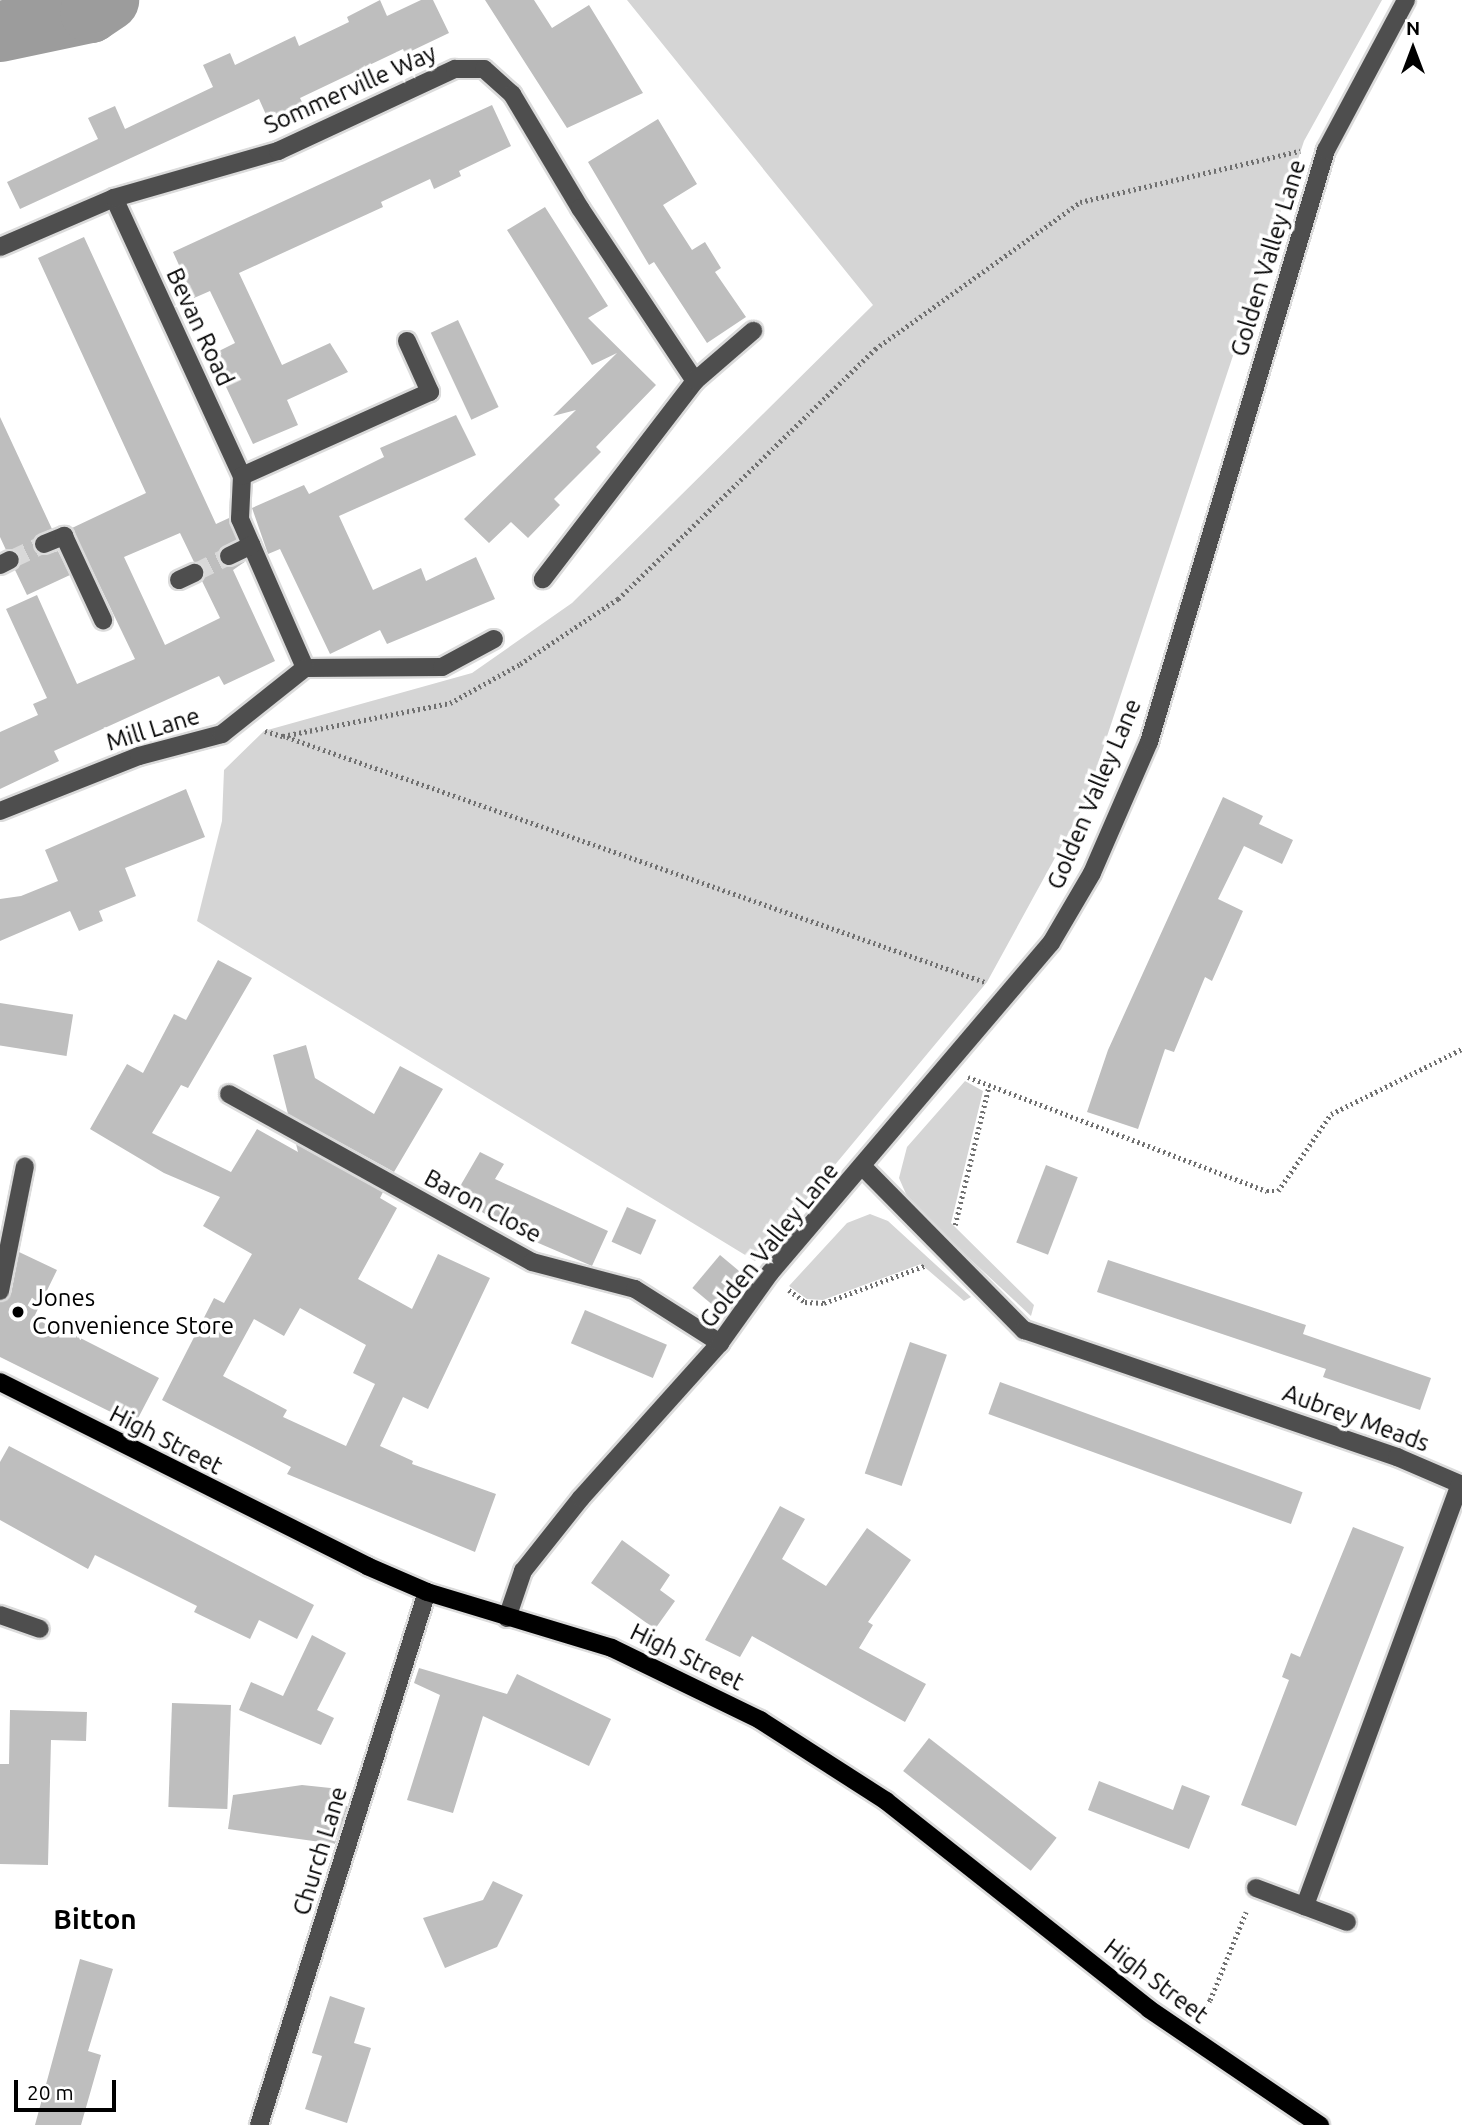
<!DOCTYPE html>
<style>
body{margin:0}
#map{position:relative;width:1462px;height:2125px;overflow:hidden;background:#fff;font-family:Ubuntu,sans-serif}
div>[style]{position:absolute}
[style*='--x']{left:calc(var(--x)*1px);top:calc(var(--y)*1px);width:calc(var(--w)*1px);rotate:calc(var(--a)*1deg)}
.green>*{inset:0;background:#d5d5d5}
.river>*{height:61px;margin:-30.5px;padding:0 30.5px;transform-origin:30.5px;border-radius:30.5px;background:#9c9c9c}
.building>*{inset:0;background:#bebebe;transform-origin:0 0}
.minor-tunnel>*{height:18px;margin-top:-9px;transform-origin:0;background:repeating-linear-gradient(90deg,#d9d9d9 0 18px,transparent 0 27px)}
.path>*{height:4.5px;margin-top:-2.25px;transform-origin:0;background:repeating-linear-gradient(90deg,#707070 0 2px,transparent 0 5.5px)}
.roads{filter:drop-shadow(2px 0 #dbdbdb) drop-shadow(-2px 0 #dbdbdb) drop-shadow(0 2px #dbdbdb) drop-shadow(0 -2px #dbdbdb)}
.minor>*{height:18px;margin:-9px;padding:0 9px;transform-origin:9px;border-radius:9px;background:#4e4e4e}
.major>*{height:18px;margin:-9px;padding:0 9px;transform-origin:9px;border-radius:9px;background:#000}
.dots>*{width:19px;height:19px;translate:-50% -50%;box-sizing:border-box;border:4px solid #fff;border-radius:50%}
span{translate:-50% -50%;white-space:nowrap;text-align:center;line-height:1.15;-webkit-text-stroke:7px #fff;paint-order:stroke}
.street-label{font-size:24px;color:#000}
.poi-label{font-size:24px;color:#000}
.left{translate:0 -50%;text-align:left}
.quarter-label{font-size:28px;color:#000;font-weight:700}
.north{position:absolute;left:1378px;top:14px;width:70px;height:70px;-webkit-text-stroke:5px #fff;paint-order:stroke;rotate:0deg;font-size:19px;font-weight:700;line-height:28px;text-align:center;color:#000}
.north::after{content:'';display:block;margin:auto;width:24px;height:32px;background:#000;clip-path:polygon(50% 0,100% 100%,50% 72%,0 100%)}
.scale{position:absolute;left:14px;top:2080px;width:102px;height:32px;box-sizing:border-box;border:4px solid #000;border-top:0;padding-left:9px;font-size:21px;line-height:24px;white-space:nowrap;color:#000;-webkit-text-stroke:5px #fff;paint-order:stroke}
</style>
<div id="map">
<div class="green">
<div style="clip-path:polygon(627px 0,1382px 0,1304px 141px,1085px 803px,987px 982px,755px 1261px,197px 921px,222px 821px,224px 770px,264px 731px,472px 673px,572px 603px,873px 305px)"></div>
<div style="clip-path:polygon(965px 1081px,983px 1091px,951px 1223px,1034px 1305px,1031px 1316px,910px 1203px,899px 1178px,907px 1147px)"></div>
<div style="clip-path:polygon(870px 1214px,888px 1221px,971px 1297px,964px 1301px,921px 1264px,823px 1300px,807px 1299px,789px 1286px,847px 1223px)"></div>
</div>
<div class="river">
<div style="--x:0;--y:31;--w:92;--a:-11.9"></div>
<div style="--x:90;--y:12;--w:22;--a:-34"></div>
</div>
<div class="building">
<div style="clip-path:polygon(380px 0,387px 16px,421px 0,433px 0,449px 33px,405px 54px,403px 49px,300px 98px,307px 112px,272px 128px,259px 99px,20px 209px,7px 182px,98px 139px,88px 118px,115px 106px,125px 129px,213px 87px,203px 65px,230px 53px,235px 65px,295px 36px,299px 46px,349px 22px,347px 17px)"></div>
<div style="clip-path:polygon(485px 0,534px 0,552px 28px,589px 5px,643px 93px,567px 128px)"></div>
<div style="clip-path:polygon(492px 105px,511px 146px,459px 171px,461px 176px,434px 189px,430px 179px,381px 202px,383px 207px,239px 273px,282px 365px,330px 343px,348px 372px,287px 400px,298px 425px,253px 444px,211px 355px,235px 343px,210px 291px,194px 298px,173px 252px)"></div>
<div style="clip-path:polygon(658px 119px,697px 184px,663px 205px,692px 250px,705px 242px,721px 268px,715px 272px,746px 317px,707px 343px,654px 262px,649px 265px,588px 162px)"></div>
<div style="clip-path:polygon(545px 207px,608px 306px,588px 318px,656px 385px,596px 447px,601px 452px,554px 499px,560px 505px,528px 538px,511px 522px,489px 543px,464px 519px,576px 410px,553px 416px,617px 353px,592px 365px,507px 230px)"></div>
<div style="clip-path:polygon(evenodd,84px 237px,216px 524px,229px 518px,237px 540px,220px 549px,219px 560px,229px 567px,246px 561px,233px 570px,275px 661px,224px 685px,219px 676px,54px 751px,59px 761px,0 789px,0 732px,38px 715px,33px 704px,47px 698px,6px 609px,37px 595px,77px 684px,135px 659px,72px 528px,146px 493px,38px 258px,84px 237px,180px 533px,194px 562px,205px 569px,202px 581px,220px 618px,165px 645px,124px 557px,180px 533px)"></div>
<div style="left:458px;top:320px;width:96px;height:30px;rotate:65deg"></div>
<div style="clip-path:polygon(456px 415px,476px 455px,339px 516px,373px 590px,421px 568px,426px 581px,476px 557px,495px 599px,387px 644px,380px 630px,330px 654px,280px 549px,268px 554px,252px 508px,304px 485px,309px 494px,384px 457px,380px 448px)"></div>
<div style="clip-path:polygon(0 417px,52px 529px,36px 536px,34px 549px,43px 555px,58px 551px,70px 575px,27px 595px,15px 570px,20px 556px,6px 550px,0 537px)"></div>
<div style="clip-path:polygon(186px 789px,205px 837px,125px 868px,136px 896px,99px 911px,103px 921px,79px 931px,70px 911px,0 941px,0 899px,21px 896px,58px 881px,45px 850px)"></div>
<div style="clip-path:polygon(1223px 797px,1263px 816px,1259px 824px,1293px 840px,1282px 864px,1244px 846px,1218px 899px,1243px 911px,1212px 981px,1205px 977px,1174px 1052px,1165px 1049px,1138px 1129px,1087px 1112px,1108px 1050px)"></div>
<div style="clip-path:polygon(evenodd,218px 960px,252px 978px,188px 1088px,181px 1085px,152px 1133px,231px 1172px,257px 1129px,298px 1152px,296px 1144px,383px 1192px,380px 1198px,397px 1208px,358px 1279px,412px 1309px,438px 1254px,490px 1278px,428px 1409px,403px 1397px,380px 1446px,413px 1461px,412px 1464px,496px 1494px,475px 1552px,287px 1474px,291px 1467px,162px 1400px,214px 1298px,224px 1303px,252px 1254px,203px 1226px,220px 1197px,164px 1173px,90px 1129px,127px 1064px,143px 1073px,174px 1014px,186px 1020px,218px 960px,300px 1308px,366px 1345px,353px 1373px,375px 1384px,346px 1446px,283px 1417px,287px 1410px,223px 1376px,254px 1319px,284px 1336px,300px 1308px)"></div>
<div style="left:0;top:1003px;width:74px;height:42px;rotate:9deg"></div>
<div style="clip-path:polygon(306px 1045px,315px 1078px,374px 1114px,400px 1066px,443px 1089px,394px 1172px,288px 1114px,273px 1055px)"></div>
<div style="clip-path:polygon(480px 1152px,504px 1164px,495px 1179px,608px 1231px,592px 1266px,515px 1233px,455px 1195px)"></div>
<div style="left:1046px;top:1165px;width:34px;height:83px;rotate:21deg"></div>
<div style="left:627px;top:1207px;width:32px;height:38px;rotate:24deg"></div>
<div style="clip-path:polygon(19px 1252px,57px 1270px,35px 1315px,159px 1378px,135px 1424px,0 1357px,0 1302px,11px 1294px)"></div>
<div style="left:720px;top:1255px;width:34px;height:43px;rotate:40deg"></div>
<div style="clip-path:polygon(1108px 1260px,1306px 1325px,1303px 1334px,1431px 1378px,1420px 1410px,1323px 1377px,1326px 1369px,1097px 1292px)"></div>
<div style="left:585px;top:1310px;width:89px;height:36px;rotate:23deg"></div>
<div style="left:910px;top:1342px;width:39px;height:139px;rotate:19deg"></div>
<div style="left:1000px;top:1382px;width:322px;height:34px;rotate:20deg"></div>
<div style="clip-path:polygon(9px 1446px,314px 1605px,297px 1639px,259px 1620px,250px 1639px,194px 1612px,197px 1606px,95px 1555px,88px 1569px,0 1520px,0 1462px)"></div>
<div style="clip-path:polygon(780px 1506px,805px 1519px,782px 1559px,826px 1586px,867px 1528px,911px 1560px,868px 1622px,873px 1625px,859px 1648px,926px 1684px,905px 1722px,752px 1636px,740px 1657px,705px 1640px)"></div>
<div style="clip-path:polygon(1353px 1527px,1404px 1547px,1296px 1826px,1241px 1805px,1289px 1680px,1282px 1677px,1291px 1653px,1300px 1657px)"></div>
<div style="clip-path:polygon(622px 1540px,670px 1575px,660px 1590px,675px 1601px,655px 1629px,591px 1583px)"></div>
<div style="clip-path:polygon(312px 1635px,346px 1653px,317px 1710px,334px 1718px,321px 1745px,239px 1710px,251px 1682px,283px 1696px)"></div>
<div style="clip-path:polygon(419px 1668px,507px 1694px,517px 1674px,611px 1719px,589px 1766px,483px 1716px,453px 1813px,407px 1800px,440px 1695px,414px 1683px)"></div>
<div style="left:172px;top:1703px;width:59px;height:104px;rotate:2deg"></div>
<div style="clip-path:polygon(10px 1710px,87px 1712px,86px 1741px,51px 1740px,48px 1865px,0 1864px,0 1764px,9px 1764px)"></div>
<div style="left:929px;top:1738px;width:162px;height:42px;rotate:38deg"></div>
<div style="clip-path:polygon(1099px 1781px,1173px 1810px,1182px 1785px,1210px 1796px,1189px 1849px,1088px 1810px)"></div>
<div style="clip-path:polygon(302px 1785px,340px 1789px,337px 1805px,348px 1806px,335px 1844px,228px 1829px,233px 1795px)"></div>
<div style="clip-path:polygon(493px 1881px,523px 1895px,497px 1947px,445px 1968px,423px 1918px,483px 1900px)"></div>
<div style="clip-path:polygon(80px 1959px,113px 1969px,88px 2051px,101px 2055px,81px 2125px,35px 2125px)"></div>
<div style="clip-path:polygon(330px 1996px,365px 2008px,354px 2043px,371px 2048px,347px 2123px,305px 2109px,322px 2056px,312px 2053px)"></div>
</div>
<div class="minor-tunnel">
<div style="--x:10;--y:560;--w:38;--a:-25"></div>
<div style="--x:194;--y:573;--w:39;--a:-26"></div>
</div>
<div class="path">
<div style="--x:265;--y:731;--w:19;--a:16"></div>
<div style="--x:283;--y:736;--w:170;--a:-11.2"></div>
<div style="--x:450;--y:703;--w:80;--a:-29.1"></div>
<div style="--x:520;--y:664;--w:118;--a:-33.6"></div>
<div style="--x:618;--y:599;--w:359;--a:-44.2"></div>
<div style="--x:875;--y:349;--w:252;--a:-35.6"></div>
<div style="--x:1080;--y:202;--w:226;--a:-13.1"></div>
<div style="--x:287;--y:737;--w:740;--a:19.34"></div>
<div style="--x:968;--y:1077;--w:320;--a:20.9"></div>
<div style="--x:1267;--y:1191;--w:11;--a:0"></div>
<div style="--x:1278;--y:1191;--w:93;--a:-55.5"></div>
<div style="--x:1331;--y:1114;--w:146;--a:-26.4"></div>
<div style="--x:955;--y:1225;--w:143;--a:-76.3"></div>
<div style="--x:789;--y:1290;--w:20;--a:37"></div>
<div style="--x:805;--y:1302;--w:19;--a:3"></div>
<div style="--x:824;--y:1303;--w:107;--a:-20.3"></div>
<div style="--x:1198;--y:2014;--w:18;--a:-49"></div>
<div style="--x:1210;--y:2000;--w:95;--a:-67.8"></div>
</div>
<div class="roads">
<div class="minor">
<div style="--x:114;--y:198;--w:306;--a:65.3"></div>
<div style="--x:242;--y:476;--w:43;--a:92.7"></div>
<div style="--x:240;--y:519;--w:163;--a:66.4"></div>
<div style="--x:0;--y:247;--w:124;--a:-23.3"></div>
<div style="--x:114;--y:198;--w:171;--a:-16"></div>
<div style="--x:278;--y:151;--w:195;--a:-24.9"></div>
<div style="--x:455;--y:69;--w:29;--a:0"></div>
<div style="--x:484;--y:69;--w:38;--a:42"></div>
<div style="--x:512;--y:94;--w:133;--a:59.2"></div>
<div style="--x:580;--y:208;--w:208;--a:56.4"></div>
<div style="--x:695;--y:381;--w:250;--a:127.5"></div>
<div style="--x:695;--y:381;--w:77;--a:-40.8"></div>
<div style="--x:242;--y:476;--w:206;--a:-24.1"></div>
<div style="--x:430;--y:392;--w:56;--a:-114.3"></div>
<div style="--x:44;--y:544;--w:22;--a:-22"></div>
<div style="--x:64;--y:536;--w:93;--a:65.1"></div>
<div style="--x:229;--y:556;--w:25;--a:-26"></div>
<div style="--x:0;--y:565;--w:11;--a:-27"></div>
<div style="--x:179;--y:580;--w:17;--a:-25"></div>
<div style="--x:305;--y:668;--w:137;--a:-0.4"></div>
<div style="--x:442;--y:667;--w:59;--a:-28.3"></div>
<div style="--x:0;--y:811;--w:149;--a:-21.6"></div>
<div style="--x:139;--y:756;--w:86;--a:-14.8"></div>
<div style="--x:222;--y:734;--w:106;--a:-38.5"></div>
<div style="--x:229;--y:1094;--w:346;--a:29"></div>
<div style="--x:532;--y:1262;--w:106;--a:14.7"></div>
<div style="--x:635;--y:1289;--w:101;--a:32.4"></div>
<div style="--x:864;--y:1168;--w:228;--a:45.4"></div>
<div style="--x:1024;--y:1330;--w:394;--a:18.8"></div>
<div style="--x:1397;--y:1457;--w:69;--a:23.2"></div>
<div style="--x:1460;--y:1484;--w:450;--a:110.2"></div>
<div style="--x:0;--y:1291;--w:127;--a:-78.7"></div>
<div style="--x:0;--y:1615;--w:42;--a:19.3"></div>
<div style="--x:507;--y:1618;--w:50;--a:-71.2"></div>
<div style="--x:523;--y:1571;--w:93;--a:-51.5"></div>
<div style="--x:581;--y:1498;--w:208;--a:-48.1"></div>
<div style="--x:720;--y:1343;--w:86;--a:-54.5"></div>
<div style="--x:770;--y:1273;--w:433;--a:-49.6"></div>
<div style="--x:1051;--y:943;--w:81;--a:-59.6"></div>
<div style="--x:1092;--y:873;--w:143;--a:-66.5"></div>
<div style="--x:1149;--y:742;--w:618;--a:-73.35"></div>
<div style="--x:1326;--y:150;--w:170;--a:-61.9"></div>
<div style="--x:1256;--y:1888;--w:97;--a:20.5"></div>
<div style="--x:259;--y:2125;--w:559;--a:-72.51"></div>
</div>
<div class="major">
<div style="--x:0;--y:1382;--w:411;--a:26.6"></div>
<div style="--x:367;--y:1566;--w:65;--a:23.4"></div>
<div style="--x:427;--y:1592;--w:193;--a:16.8"></div>
<div style="--x:612;--y:1648;--w:165;--a:25.9"></div>
<div style="--x:760;--y:1720;--w:150;--a:32.7"></div>
<div style="--x:886;--y:1801;--w:335;--a:38.3"></div>
<div style="--x:1149;--y:2009;--w:207;--a:34.2"></div>
</div>
</div>
<div class="dots">
<div style="left:18px;top:1312px;background:#000"></div>
</div>
<div class="street-label">
<span style="left:350px;top:89px;rotate:-24deg">Sommerville Way</span>
<span style="left:1268px;top:258px;rotate:-73deg">Golden Valley Lane</span>
<span style="left:200px;top:327px;rotate:65deg">Bevan Road</span>
<span style="left:153px;top:729px;rotate:-17deg">Mill Lane</span>
<span style="left:1094px;top:794px;rotate:-67deg">Golden Valley Lane</span>
<span style="left:483px;top:1206px;rotate:28deg">Baron Close</span>
<span style="left:769px;top:1245px;rotate:-51deg">Golden Valley Lane</span>
<span style="left:1356px;top:1418px;rotate:20deg">Aubrey Meads</span>
<span style="left:166px;top:1440px;rotate:27deg">High Street</span>
<span style="left:687px;top:1657px;rotate:26deg">High Street</span>
<span style="left:320px;top:1851px;rotate:-73deg">Church Lane</span>
<span style="left:1156px;top:1981px;rotate:37deg">High Street</span>
</div>
<div class="poi-label">
<span class="left" style="left:32px;top:1312px">Jones<br>Convenience Store</span>
</div>
<div class="quarter-label">
<span style="left:95px;top:1919px">Bitton</span>
</div>
<div class="north">N</div>
<div class="scale">20 m</div>
</div>
